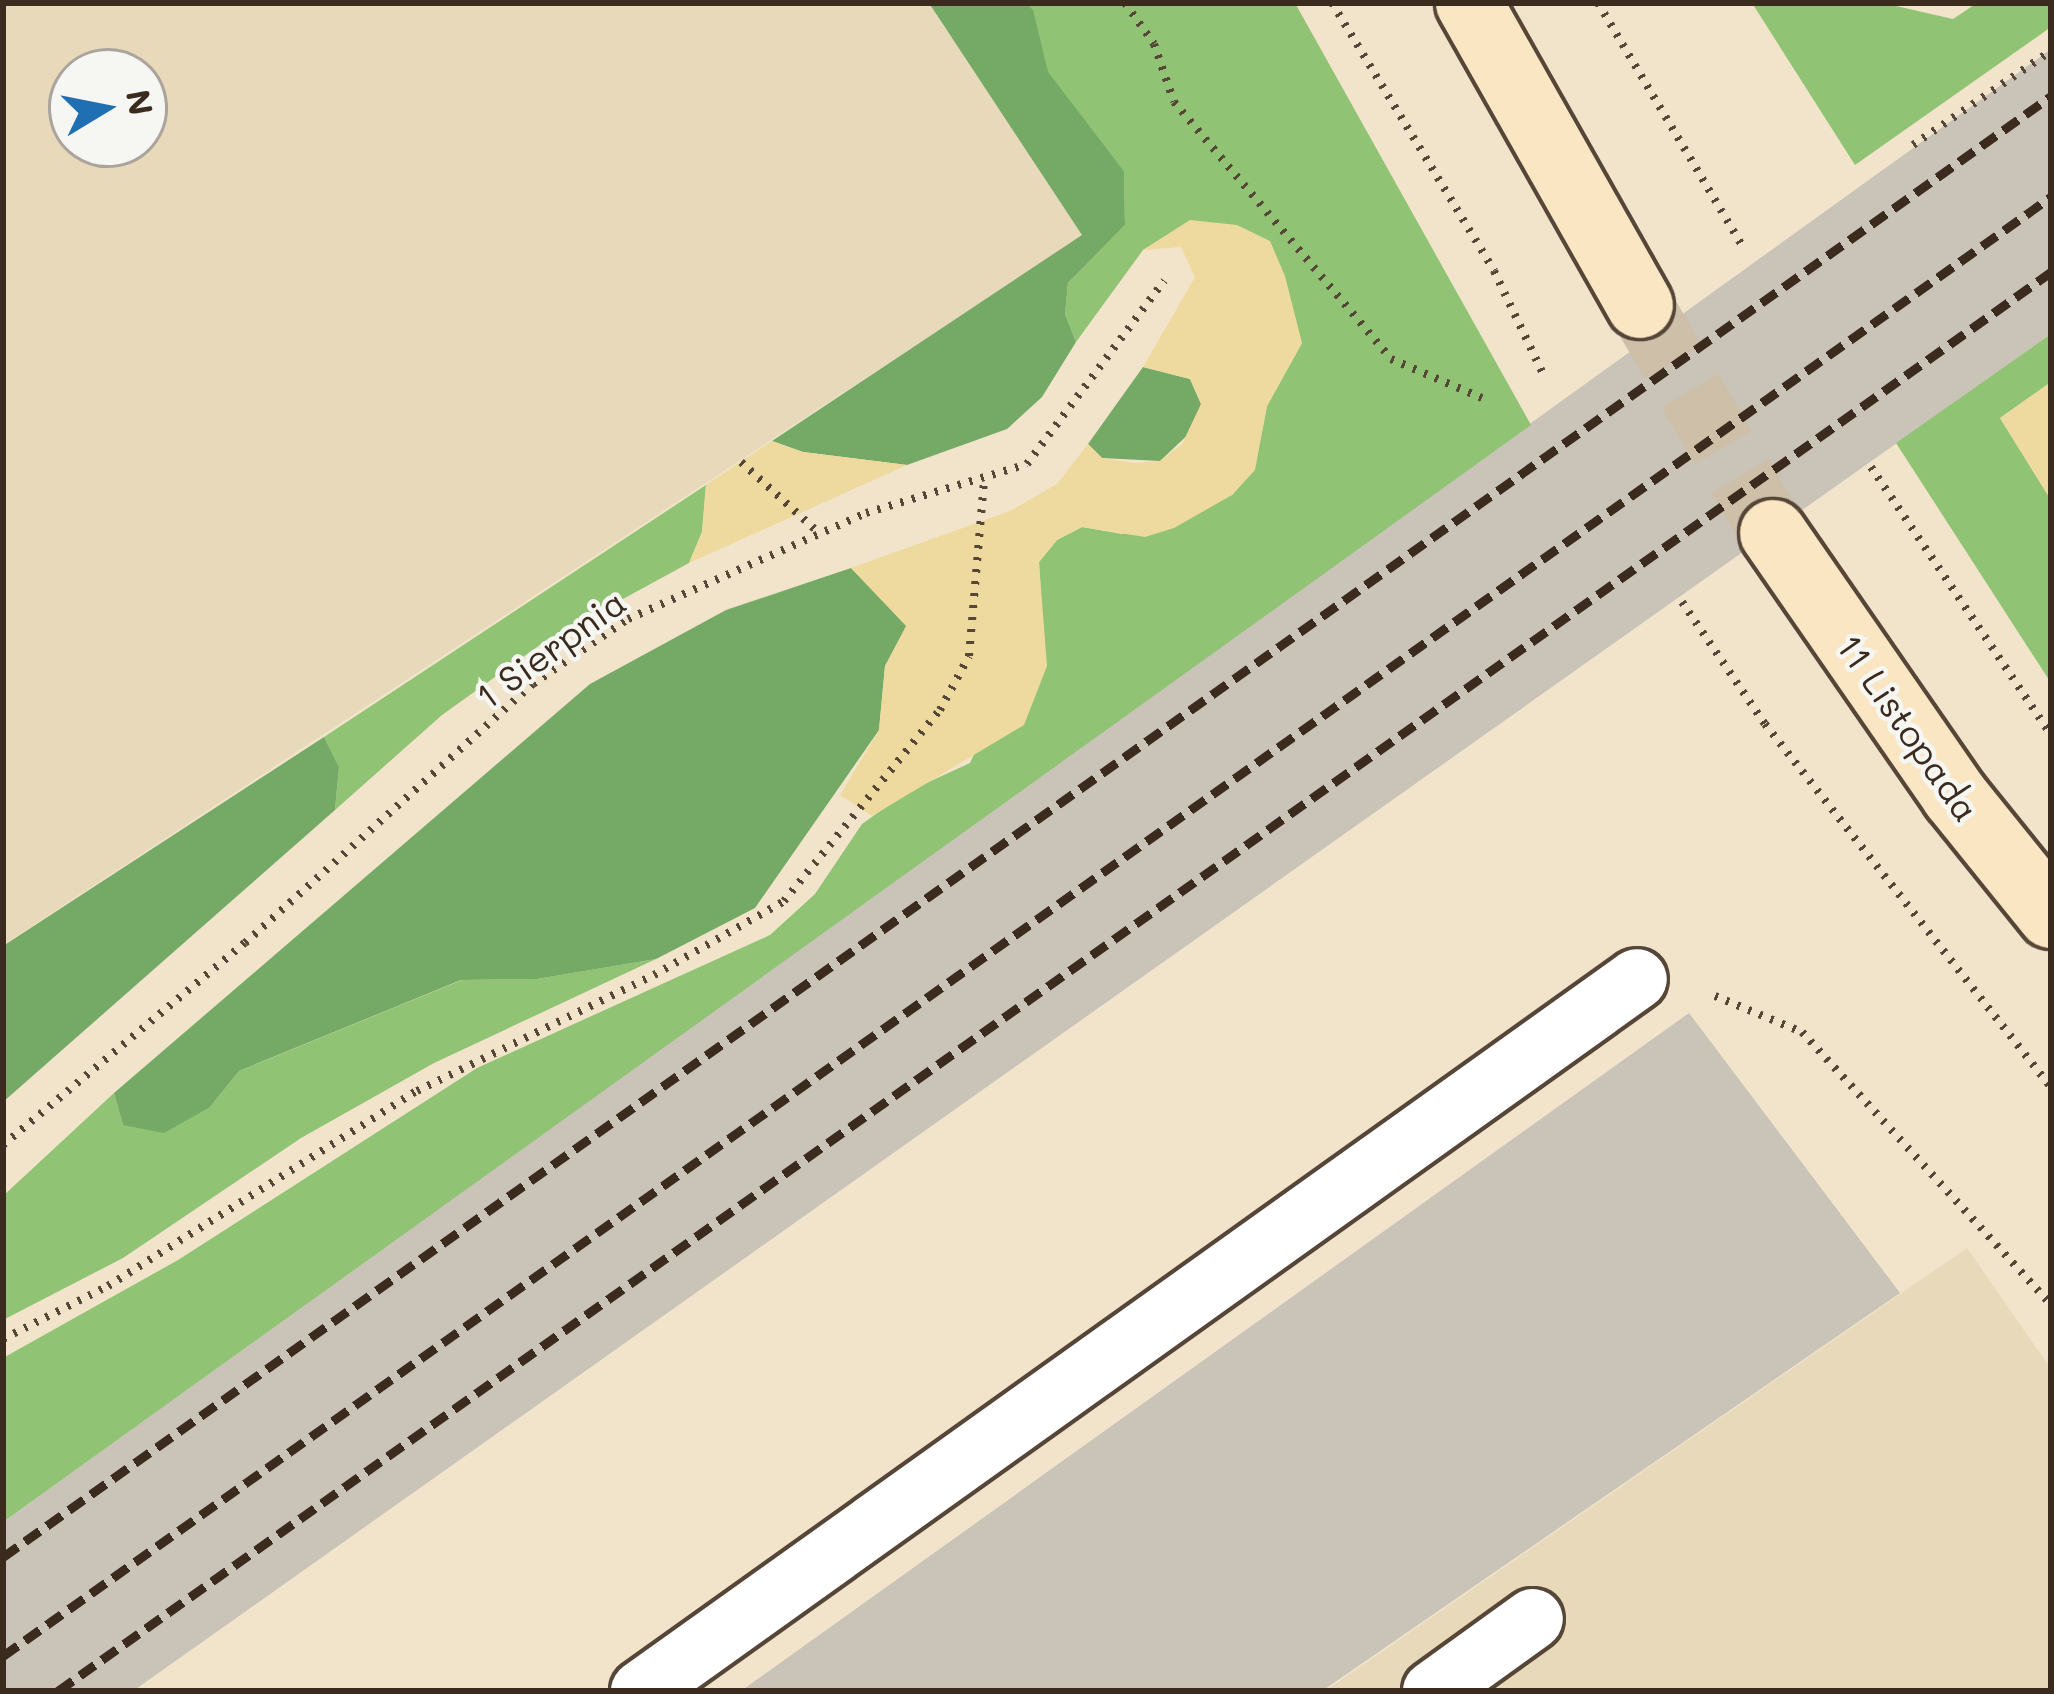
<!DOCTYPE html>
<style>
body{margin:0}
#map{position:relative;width:2054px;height:1694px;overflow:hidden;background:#f1e4cb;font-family:Mali,sans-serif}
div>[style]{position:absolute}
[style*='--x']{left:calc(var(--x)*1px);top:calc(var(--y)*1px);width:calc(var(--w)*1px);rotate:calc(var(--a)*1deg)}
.built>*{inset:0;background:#e8d9ba}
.industrial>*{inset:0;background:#c9c3b8}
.green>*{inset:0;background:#90c374}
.forest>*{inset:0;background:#74a966}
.sand>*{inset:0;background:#eeda9e}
.secondary-tunnel>*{height:66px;margin-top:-33px;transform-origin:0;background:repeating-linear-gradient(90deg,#cdbfa8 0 66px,transparent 0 99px)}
.path>*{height:8px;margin-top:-4px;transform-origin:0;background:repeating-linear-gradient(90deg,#564638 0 3px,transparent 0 12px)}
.roads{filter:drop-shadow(3px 0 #564638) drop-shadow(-3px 0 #564638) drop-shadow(0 3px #564638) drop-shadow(0 -3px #564638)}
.lane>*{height:60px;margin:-30px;padding:0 30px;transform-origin:30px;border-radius:30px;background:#fff}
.secondary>*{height:66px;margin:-33px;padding:0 33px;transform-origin:33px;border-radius:33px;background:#fbe6c4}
.rail>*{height:9px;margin-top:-4.5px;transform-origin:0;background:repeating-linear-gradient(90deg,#3b2a1e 0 18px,transparent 0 27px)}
span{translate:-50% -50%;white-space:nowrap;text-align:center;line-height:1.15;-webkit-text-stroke:9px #f6f6f2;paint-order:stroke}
.street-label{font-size:36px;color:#3b2a1e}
.frame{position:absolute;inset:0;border:6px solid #3b2a1e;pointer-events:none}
.north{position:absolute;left:48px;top:48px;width:120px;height:120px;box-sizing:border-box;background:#f6f6f2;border:3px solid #aba49d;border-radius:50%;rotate:80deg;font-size:33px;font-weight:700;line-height:48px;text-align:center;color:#3b2a1e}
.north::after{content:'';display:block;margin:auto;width:42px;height:54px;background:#1f6fb2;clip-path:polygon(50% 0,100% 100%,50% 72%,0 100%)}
</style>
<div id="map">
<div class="built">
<div style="clip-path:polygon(evenodd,3px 3px,929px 3px,1083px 235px,3px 945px,3px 3px,72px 72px,144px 72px,144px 144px,72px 144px,72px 72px)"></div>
<div style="clip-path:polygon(1967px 1248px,2051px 1369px,2051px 1691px,1325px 1691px)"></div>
</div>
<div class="industrial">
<div style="clip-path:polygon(2051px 49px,2051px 334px,133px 1691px,3px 1691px,3px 1522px)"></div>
<div style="clip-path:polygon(1689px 1013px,1900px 1293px,1322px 1691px,741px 1691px)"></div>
</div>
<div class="green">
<div style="clip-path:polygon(1026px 3px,1295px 3px,1531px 425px,3px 1522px,3px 1358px,178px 1260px,477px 1068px,770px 935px,815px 894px,862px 824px,907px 792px,970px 763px,1041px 612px,1039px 562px,1057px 540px,1082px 527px,1122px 534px,1232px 495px,1254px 470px,1267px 406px,1302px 343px,1190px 221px,1143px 250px,1076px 342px,1065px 314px,1068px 283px,1125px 225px,1124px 171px,1047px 72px)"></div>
<div style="clip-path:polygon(1752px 3px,1883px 3px,1953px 19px,1977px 3px,2051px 3px,2051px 27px,1855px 165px)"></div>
<div style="clip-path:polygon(2051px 334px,2051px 382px,2000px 418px,2051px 500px,2051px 683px,1896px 443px)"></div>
<div style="clip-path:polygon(706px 485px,702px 532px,689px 563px,544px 642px,442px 715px,335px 810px,339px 767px,324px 737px)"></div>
<div style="clip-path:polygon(656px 959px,434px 1063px,301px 1138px,123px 1258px,3px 1320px,3px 1196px,114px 1093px,123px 1125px,210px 1107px,239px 1071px,462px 980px,537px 979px)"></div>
</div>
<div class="forest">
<div style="clip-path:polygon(929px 3px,1026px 3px,1033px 10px,1048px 72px,1124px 171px,1125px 225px,1068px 283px,1065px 314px,1076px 342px,1042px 397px,1007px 429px,907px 465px,803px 452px,772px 441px,1082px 235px)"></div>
<div style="clip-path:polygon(1143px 367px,1190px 379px,1201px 404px,1196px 427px,1160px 461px,1102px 458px,1088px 444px)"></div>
<div style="clip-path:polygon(851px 568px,907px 626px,885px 666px,879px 730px,755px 908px,656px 959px,537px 979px,461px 980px,239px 1071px,210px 1107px,164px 1133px,123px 1125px,114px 1093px,590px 684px,726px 610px)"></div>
<div style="clip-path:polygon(324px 737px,339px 767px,335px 810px,3px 1102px,3px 946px)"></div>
</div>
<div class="sand">
<div style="clip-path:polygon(1190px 220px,1237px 225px,1270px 241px,1285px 276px,1302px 343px,1267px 406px,1255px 470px,1232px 495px,1174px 528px,1145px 537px,1082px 527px,1057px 540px,1039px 562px,1047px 666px,1024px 725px,872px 816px,840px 795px,879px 730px,885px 666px,906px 626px,851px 568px,1010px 511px,1057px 484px,1088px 444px,1102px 458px,1135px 463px,1160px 461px,1182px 444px,1201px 404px,1190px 379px,1143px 367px,1195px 277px,1181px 247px,1143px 250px)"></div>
<div style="clip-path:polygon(2051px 382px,2051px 500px,2000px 418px)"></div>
<div style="clip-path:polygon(772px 441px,803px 452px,907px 465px,689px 563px,702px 532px,706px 485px)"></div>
</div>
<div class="secondary-tunnel">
<div style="--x:1640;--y:305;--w:264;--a:59.7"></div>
</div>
<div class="path">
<div style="--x:1125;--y:3;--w:50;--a:54.7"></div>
<div style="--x:1154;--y:44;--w:61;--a:71"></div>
<div style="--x:1174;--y:102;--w:336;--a:49.8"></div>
<div style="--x:1391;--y:359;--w:99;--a:23.2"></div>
<div style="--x:1332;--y:3;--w:313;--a:58.8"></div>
<div style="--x:1494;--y:271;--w:116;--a:64.5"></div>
<div style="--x:1598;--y:3;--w:280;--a:59.3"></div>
<div style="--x:1913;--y:145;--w:167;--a:-34.3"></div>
<div style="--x:741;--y:462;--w:105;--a:42.3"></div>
<div style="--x:1871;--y:467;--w:323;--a:56.1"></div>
<div style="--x:1682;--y:602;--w:148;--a:55.8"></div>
<div style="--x:1765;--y:724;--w:463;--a:51.8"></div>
<div style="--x:1715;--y:996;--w:94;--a:22.5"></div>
<div style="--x:1802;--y:1032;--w:369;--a:47.6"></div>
<div style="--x:3;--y:1145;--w:315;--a:-39.9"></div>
<div style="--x:245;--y:943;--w:387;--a:-42"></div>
<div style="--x:533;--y:684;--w:115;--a:-34.4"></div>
<div style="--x:628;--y:619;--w:261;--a:-24"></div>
<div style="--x:866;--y:513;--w:168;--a:-16.9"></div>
<div style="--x:1027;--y:464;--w:229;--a:-53.2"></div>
<div style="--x:3;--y:1339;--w:118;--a:-26.8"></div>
<div style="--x:108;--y:1286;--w:365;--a:-32.3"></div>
<div style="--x:417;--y:1091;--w:264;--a:-26.1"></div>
<div style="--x:654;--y:975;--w:150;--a:-29.6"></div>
<div style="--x:784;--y:901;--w:247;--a:-50.8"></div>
<div style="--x:940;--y:710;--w:61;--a:-61.8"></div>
<div style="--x:969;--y:656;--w:176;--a:-85.1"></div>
</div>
<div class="roads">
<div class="lane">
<div style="--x:641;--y:1691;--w:1224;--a:-35.56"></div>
<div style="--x:1433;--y:1691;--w:123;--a:-35.8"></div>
</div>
<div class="secondary">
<div style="--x:1469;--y:3;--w:347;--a:60.5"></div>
<div style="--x:1773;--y:533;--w:320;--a:55.3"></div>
<div style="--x:1955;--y:796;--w:153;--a:51.1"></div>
</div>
</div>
<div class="rail">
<div style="--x:3;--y:1557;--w:2516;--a:-35.5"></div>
<div style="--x:3;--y:1656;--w:2515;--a:-35.47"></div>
<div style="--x:58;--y:1691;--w:2447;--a:-35.45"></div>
</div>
<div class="street-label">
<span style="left:550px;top:648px;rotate:-36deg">1 Sierpnia</span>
<span style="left:1909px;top:727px;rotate:55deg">11 Listopada</span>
</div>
<div class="frame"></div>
<div class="north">N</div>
</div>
